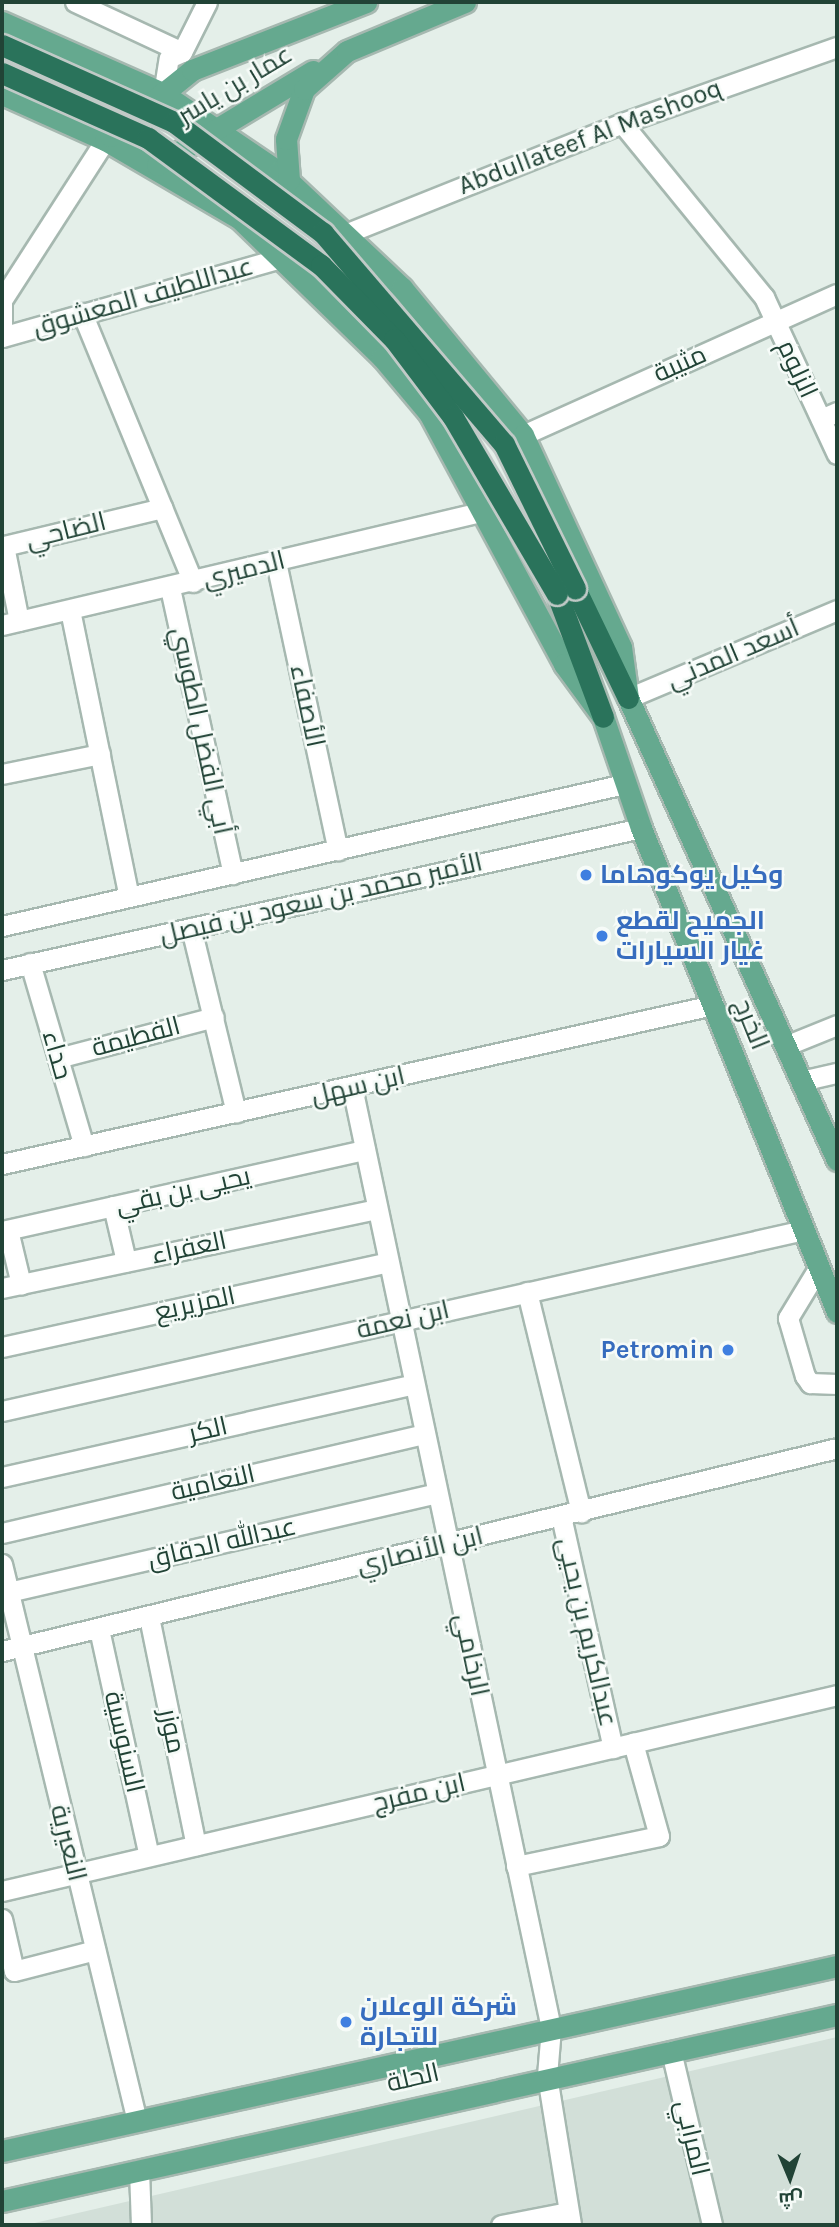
<!DOCTYPE html>
<meta charset="utf-8">
<style>
body{margin:0}
#map{position:relative;width:839px;height:2227px;overflow:hidden;background:#e4efe9;font-family:Karla,Cairo,sans-serif}
div>[style]{position:absolute}
[style*='--x']{left:calc(var(--x)*1px);top:calc(var(--y)*1px);width:calc(var(--w)*1px);rotate:calc(var(--a)*1deg)}
.built>*{inset:0;background:#d2dfd8}
.roads{filter:drop-shadow(2px 0 #a6b8b0) drop-shadow(-2px 0 #a6b8b0) drop-shadow(0 2px #a6b8b0) drop-shadow(0 -2px #a6b8b0)}
.minor>*{height:19px;margin:-9.5px;padding:0 9.5px;transform-origin:9.5px;border-radius:9.5px;background:#fff}
.major>*{height:21px;margin:-10.5px;padding:0 10.5px;transform-origin:10.5px;border-radius:10.5px;background:#65a98f}
.highway>*{height:21px;margin:-10.5px;padding:0 10.5px;transform-origin:10.5px;border-radius:10.5px;background:#2a735b}
.bridges{filter:drop-shadow(2px 0 #c1cac7) drop-shadow(-2px 0 #c1cac7) drop-shadow(0 2px #c1cac7) drop-shadow(0 -2px #c1cac7)}
.highway-bridge>*{height:21px;margin:-10.5px;padding:0 10.5px;transform-origin:10.5px;border-radius:10.5px;background:#2a735b}
.dots>*{width:19px;height:19px;translate:-50% -50%;box-sizing:border-box;border:4px solid #f6fbf8;border-radius:50%}
span{translate:-50% -50%;white-space:nowrap;text-align:center;line-height:1.15;-webkit-text-stroke:5px #f6fbf8;paint-order:stroke}
.street-label{font-size:26px;color:#214336}
.shop-label{font-size:26px;color:#366cbe;font-weight:700}
.left{translate:0 -50%;text-align:left}
.right{translate:-100% -50%;text-align:right}
.frame{position:absolute;inset:0;border:4px solid #214336;pointer-events:none}
.north{position:absolute;left:755px;top:2143px;width:70px;height:70px;-webkit-text-stroke:5px #f6fbf8;paint-order:stroke;rotate:178deg;font-size:19px;font-weight:700;line-height:28px;text-align:center;color:#214336}
.north::after{content:'';display:block;margin:auto;width:24px;height:32px;background:#214336;clip-path:polygon(50% 0,100% 100%,50% 72%,0 100%)}
</style>
<div id="map">
<div class="built">
<div style="clip-path:polygon(837px 2037px,837px 2225px,26px 2225px)"></div>
</div>
<div class="roads">
<div class="minor">
<div style="--x:75;--y:2;--w:118;--a:25"></div>
<div style="--x:163;--y:94;--w:36;--a:-81"></div>
<div style="--x:169;--y:58;--w:14;--a:-25"></div>
<div style="--x:182;--y:52;--w:56;--a:-63.4"></div>
<div style="--x:622;--y:123;--w:225;--a:50.8"></div>
<div style="--x:764;--y:297;--w:173;--a:65.1"></div>
<div style="--x:345;--y:234;--w:298;--a:-21.8"></div>
<div style="--x:622;--y:123;--w:228;--a:-19.5"></div>
<div style="--x:82;--y:313;--w:291;--a:67.6"></div>
<div style="--x:2;--y:337;--w:293;--a:-15.8"></div>
<div style="--x:2;--y:337;--w:37;--a:-90"></div>
<div style="--x:2;--y:300;--w:190;--a:-57.2"></div>
<div style="--x:821;--y:419;--w:17;--a:-24"></div>
<div style="--x:523;--y:435;--w:344;--a:-24.2"></div>
<div style="--x:276;--y:562;--w:295;--a:77.9"></div>
<div style="--x:170;--y:588;--w:293;--a:77.6"></div>
<div style="--x:70;--y:610;--w:293;--a:78.4"></div>
<div style="--x:19;--y:621;--w:76;--a:-101.3"></div>
<div style="--x:4;--y:546;--w:163;--a:-13.5"></div>
<div style="--x:2;--y:625;--w:497;--a:-13.3"></div>
<div style="--x:628;--y:698;--w:227;--a:-22.8"></div>
<div style="--x:2;--y:774;--w:100;--a:-11.5"></div>
<div style="--x:2;--y:926;--w:638;--a:-12.86"></div>
<div style="--x:191;--y:928;--w:190;--a:76.3"></div>
<div style="--x:30;--y:963;--w:191;--a:73.6"></div>
<div style="--x:2;--y:970;--w:655;--a:-12.53"></div>
<div style="--x:785;--y:1046;--w:56;--a:-22"></div>
<div style="--x:58;--y:1058;--w:161;--a:-14.7"></div>
<div style="--x:801;--y:1081;--w:37;--a:-13"></div>
<div style="--x:352;--y:1087;--w:962;--a:78.06"></div>
<div style="--x:551;--y:2028;--w:48;--a:94.8"></div>
<div style="--x:547;--y:2076;--w:151;--a:80.8"></div>
<div style="--x:2;--y:1164;--w:729;--a:-12.61"></div>
<div style="--x:113;--y:1206;--w:57;--a:76.7"></div>
<div style="--x:8;--y:1230;--w:56;--a:76.5"></div>
<div style="--x:2;--y:1231;--w:372;--a:-12.6"></div>
<div style="--x:819;--y:1267;--w:60;--a:121.3"></div>
<div style="--x:788;--y:1318;--w:60;--a:73.7"></div>
<div style="--x:805;--y:1376;--w:9;--a:54"></div>
<div style="--x:810;--y:1383;--w:27;--a:2"></div>
<div style="--x:2;--y:1288;--w:383;--a:-11.9"></div>
<div style="--x:527;--y:1292;--w:227;--a:76.2"></div>
<div style="--x:2;--y:1347;--w:395;--a:-12.4"></div>
<div style="--x:2;--y:1411;--w:822;--a:-12.72"></div>
<div style="--x:2;--y:1477;--w:422;--a:-12.7"></div>
<div style="--x:561;--y:1516;--w:238;--a:77.4"></div>
<div style="--x:2;--y:1533;--w:433;--a:-13.2"></div>
<div style="--x:2;--y:1564;--w:573;--a:76.38"></div>
<div style="--x:8;--y:1592;--w:440;--a:-13"></div>
<div style="--x:149;--y:1617;--w:233;--a:78.4"></div>
<div style="--x:99;--y:1629;--w:232;--a:77.6"></div>
<div style="--x:2;--y:1651;--w:859;--a:-13.66"></div>
<div style="--x:516;--y:1866;--w:146;--a:-11.8"></div>
<div style="--x:659;--y:1836;--w:97;--a:-105.6"></div>
<div style="--x:2;--y:1891;--w:858;--a:-13.21"></div>
<div style="--x:2;--y:1919;--w:53;--a:77"></div>
<div style="--x:14;--y:1971;--w:84;--a:-14.5"></div>
<div style="--x:671;--y:2051;--w:179;--a:76.7"></div>
<div style="--x:139;--y:2170;--w:55;--a:87.9"></div>
<div style="--x:501;--y:2225;--w:68;--a:-11"></div>
</div>
<div class="major">
<div style="--x:2;--y:22;--w:175;--a:23.9"></div>
<div style="--x:162;--y:93;--w:141;--a:34"></div>
<div style="--x:279;--y:172;--w:169;--a:43.3"></div>
<div style="--x:402;--y:288;--w:190;--a:50.5"></div>
<div style="--x:523;--y:435;--w:234;--a:65.2"></div>
<div style="--x:621;--y:647;--w:51;--a:82.2"></div>
<div style="--x:628;--y:698;--w:507;--a:65.66"></div>
<div style="--x:2;--y:94;--w:113;--a:24.1"></div>
<div style="--x:105;--y:140;--w:156;--a:30.3"></div>
<div style="--x:240;--y:219;--w:198;--a:44.2"></div>
<div style="--x:382;--y:357;--w:73;--a:50"></div>
<div style="--x:429;--y:413;--w:285;--a:61.7"></div>
<div style="--x:564;--y:664;--w:66;--a:53.7"></div>
<div style="--x:603;--y:717;--w:117;--a:71.1"></div>
<div style="--x:641;--y:828;--w:522;--a:67.95"></div>
<div style="--x:110;--y:136;--w:105;--a:-38.8"></div>
<div style="--x:192;--y:70;--w:187;--a:-21.3"></div>
<div style="--x:157;--y:165;--w:182;--a:-31.1"></div>
<div style="--x:289;--y:180;--w:41;--a:-94.2"></div>
<div style="--x:286;--y:139;--w:53;--a:-70.2"></div>
<div style="--x:304;--y:89;--w:57;--a:-41.5"></div>
<div style="--x:347;--y:51;--w:128;--a:-22.6"></div>
<div style="--x:2;--y:2151;--w:855;--a:-12.49"></div>
<div style="--x:2;--y:2201;--w:855;--a:-12.56"></div>
</div>
<div class="highway">
<div style="--x:575;--y:588;--w:122;--a:64.3"></div>
<div style="--x:557;--y:594;--w:131;--a:69.5"></div>
</div>
</div>
<div class="bridges">
<div class="highway-bridge">
<div style="--x:2;--y:45;--w:188;--a:24.1"></div>
<div style="--x:174;--y:122;--w:186;--a:36.7"></div>
<div style="--x:323;--y:233;--w:278;--a:49.4"></div>
<div style="--x:504;--y:444;--w:161;--a:63.8"></div>
<div style="--x:2;--y:73;--w:160;--a:24"></div>
<div style="--x:148;--y:138;--w:215;--a:36.3"></div>
<div style="--x:321;--y:265;--w:104;--a:45.4"></div>
<div style="--x:394;--y:339;--w:98;--a:52.9"></div>
<div style="--x:453;--y:417;--w:205;--a:59.6"></div>
</div>
</div>
<div class="dots">
<div style="left:586px;top:875px;background:#3f7fe0"></div>
<div style="left:602px;top:936px;background:#3f7fe0"></div>
<div style="left:728px;top:1350px;background:#3f7fe0"></div>
<div style="left:346px;top:2022px;background:#3f7fe0"></div>
</div>
<div class="street-label">
<span style="left:235px;top:85px;rotate:-31deg">عمار بن ياسر</span>
<span style="left:590px;top:137px;rotate:-21deg">Abdullateef Al Mashooq</span>
<span style="left:143px;top:297px;rotate:-16deg">عبداللطيف المعشوق</span>
<span style="left:680px;top:364px;rotate:-24deg">مثيبة</span>
<span style="left:797px;top:369px;rotate:65deg">الزلوم</span>
<span style="left:66px;top:531px;rotate:-14deg">الضاحي</span>
<span style="left:244px;top:570px;rotate:-14deg">الدميري</span>
<span style="left:733px;top:654px;rotate:-23deg">أسعد المدني</span>
<span style="left:307px;top:706px;rotate:78deg">الأصفاء</span>
<span style="left:201px;top:731px;rotate:78deg">أبي الفضل الطوسي</span>
<span style="left:321px;top:899px;rotate:-13deg">الأمير محمد بن سعود بن فيصل</span>
<span style="left:751px;top:1024px;rotate:68deg">الخرج</span>
<span style="left:136px;top:1037px;rotate:-15deg">الفطيمة</span>
<span style="left:57px;top:1055px;rotate:74deg">حداء</span>
<span style="left:358px;top:1086px;rotate:-13deg">ابن سهل</span>
<span style="left:183px;top:1191px;rotate:-13deg">يحيى بن بقي</span>
<span style="left:189px;top:1248px;rotate:-12deg">العفراء</span>
<span style="left:195px;top:1304px;rotate:-12deg">المزيريع</span>
<span style="left:403px;top:1320px;rotate:-13deg">ابن نعمة</span>
<span style="left:208px;top:1430px;rotate:-13deg">الكر</span>
<span style="left:213px;top:1483px;rotate:-13deg">النعامية</span>
<span style="left:222px;top:1543px;rotate:-13deg">عبدالله الدقاق</span>
<span style="left:420px;top:1551px;rotate:-14deg">ابن الأنصاري</span>
<span style="left:587px;top:1632px;rotate:77deg">عبدالكريم بن يحيى</span>
<span style="left:471px;top:1655px;rotate:78deg">الرخامي</span>
<span style="left:172px;top:1731px;rotate:78deg">موزر</span>
<span style="left:124px;top:1742px;rotate:77deg">السنوسية</span>
<span style="left:419px;top:1793px;rotate:-13deg">ابن مفرج</span>
<span style="left:68px;top:1843px;rotate:76deg">النعيرية</span>
<span style="left:413px;top:2078px;rotate:-13deg">الحلة</span>
<span style="left:692px;top:2138px;rotate:77deg">المرابي</span>
</div>
<div class="shop-label">
<span class="left" style="left:600px;top:875px">وكيل يوكوهاما</span>
<span class="left" style="left:616px;top:936px">الجميح لقطع<br>غيار السيارات</span>
<span class="right" style="left:714px;top:1350px">Petromin</span>
<span class="left" style="left:360px;top:2022px">شركة الوعلان<br>للتجارة</span>
</div>
<div class="frame"></div>
<div class="north">ش</div>
</div>
